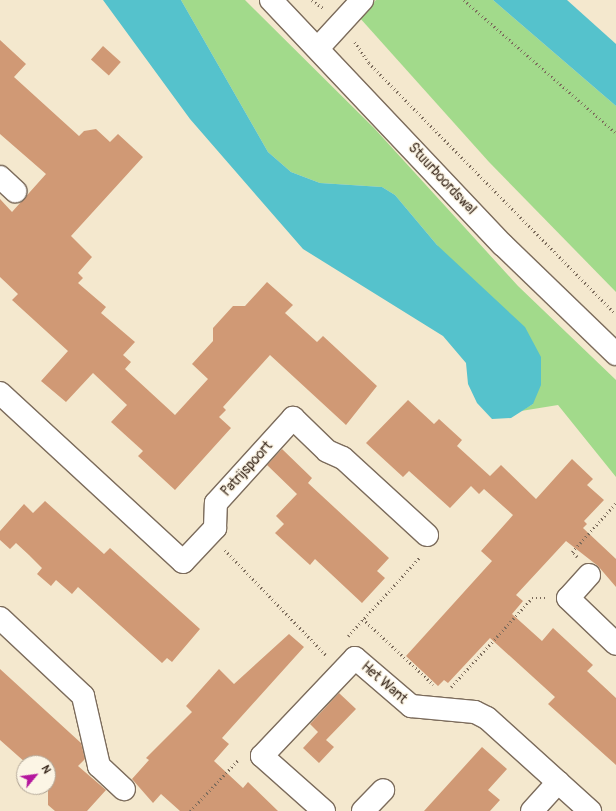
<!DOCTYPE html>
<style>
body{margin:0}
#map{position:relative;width:616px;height:811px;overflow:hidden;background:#f4e8ce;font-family:Pangolin,sans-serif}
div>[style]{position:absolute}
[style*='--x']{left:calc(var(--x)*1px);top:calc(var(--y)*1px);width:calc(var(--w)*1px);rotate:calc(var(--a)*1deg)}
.green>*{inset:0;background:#a2da8b}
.water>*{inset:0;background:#55c2cc}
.building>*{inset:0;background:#d09975;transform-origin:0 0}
.path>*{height:2.5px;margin-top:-1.25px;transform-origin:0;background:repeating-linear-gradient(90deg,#7c6c5c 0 1px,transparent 0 4px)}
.roads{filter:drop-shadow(1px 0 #7c6c5c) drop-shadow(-1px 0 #7c6c5c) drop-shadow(0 1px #7c6c5c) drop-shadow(0 -1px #7c6c5c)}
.minor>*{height:22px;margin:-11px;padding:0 11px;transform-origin:11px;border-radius:11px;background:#fff}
span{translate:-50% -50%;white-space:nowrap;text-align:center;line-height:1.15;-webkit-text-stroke:3px #fcf5e5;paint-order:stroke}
.street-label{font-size:14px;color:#3b2a1e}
.north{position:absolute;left:16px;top:755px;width:40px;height:40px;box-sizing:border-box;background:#fcf5e5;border:1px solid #afa495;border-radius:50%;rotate:61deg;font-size:11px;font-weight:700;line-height:16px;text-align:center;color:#3b2a1e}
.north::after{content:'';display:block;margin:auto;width:14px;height:18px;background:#b5179e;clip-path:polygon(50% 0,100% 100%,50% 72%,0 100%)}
</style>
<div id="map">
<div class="green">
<div style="clip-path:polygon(181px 0,245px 0,374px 128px,518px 286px,616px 380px,616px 477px,558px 405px,521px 411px,533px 404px,437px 245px,395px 195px,382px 187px,320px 183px,291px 172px,268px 152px)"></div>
<div style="clip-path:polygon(376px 0,493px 0,616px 106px,616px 292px,489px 162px,359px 17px)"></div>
</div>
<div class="water">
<div style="clip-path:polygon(103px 0,181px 0,268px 152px,291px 172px,320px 183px,382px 187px,395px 195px,437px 245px,525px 327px,541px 357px,541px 385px,533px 404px,511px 418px,492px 419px,477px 403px,468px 384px,466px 363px,443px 336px,303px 249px,190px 119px)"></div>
<div style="clip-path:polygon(493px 0,567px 0,616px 44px,616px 106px)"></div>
</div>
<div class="building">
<div style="clip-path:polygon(0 40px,26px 64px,14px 77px,79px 136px,84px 131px,96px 129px,110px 142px,118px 134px,143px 157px,71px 236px,92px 257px,78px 273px,83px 278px,78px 283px,106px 307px,101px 313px,135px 342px,123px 355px,131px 362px,125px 369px,175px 415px,208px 379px,192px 364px,213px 341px,213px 328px,233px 306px,245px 306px,267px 282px,293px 305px,285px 313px,317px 342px,323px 336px,377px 386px,346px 425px,270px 355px,223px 407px,226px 410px,219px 417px,231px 428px,175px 490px,138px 456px,143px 451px,111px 422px,127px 405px,93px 373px,66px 402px,41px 381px,68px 351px,12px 300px,18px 294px,0 277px,0 199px,12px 212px,46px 174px,0 134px)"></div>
<div style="left:103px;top:46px;width:24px;height:18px;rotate:42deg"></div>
<div style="clip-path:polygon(408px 400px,434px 424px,439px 419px,462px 440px,457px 446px,490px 476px,501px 465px,536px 499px,572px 459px,593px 479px,587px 485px,604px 500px,584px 521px,587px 524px,583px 528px,616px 559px,616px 587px,598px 566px,566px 541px,516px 595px,523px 601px,512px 614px,542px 641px,553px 628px,593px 665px,587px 671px,616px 698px,616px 765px,548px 704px,555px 697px,490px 638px,448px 683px,444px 680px,438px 686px,406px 656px,492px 561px,481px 551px,513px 515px,484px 489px,479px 494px,471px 486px,450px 508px,409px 471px,403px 477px,366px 443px)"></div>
<div style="clip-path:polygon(282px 449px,312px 478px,308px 483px,389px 558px,377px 571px,385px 578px,362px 603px,315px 559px,310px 565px,275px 533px,284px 524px,276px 516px,297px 494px,267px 465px)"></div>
<div style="clip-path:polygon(45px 501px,104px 554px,110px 548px,200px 629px,172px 662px,167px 658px,162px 663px,78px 587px,72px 594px,56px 580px,51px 586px,37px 574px,42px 568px,29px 555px,16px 543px,10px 549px,0 540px,0 531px,24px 504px,33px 513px)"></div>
<div style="clip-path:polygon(289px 634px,304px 647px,222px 738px,229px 744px,214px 761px,243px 788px,248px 782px,278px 811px,180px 811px,161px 794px,153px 803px,132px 779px,149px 760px,146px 758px,192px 712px,186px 706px,219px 669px,234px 684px)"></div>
<div style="clip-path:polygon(0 669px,81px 743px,85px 759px,78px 766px,106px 790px,87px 811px,55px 811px,48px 805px,48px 763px,26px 763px,0 740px)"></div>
<div style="clip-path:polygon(339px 693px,356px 709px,326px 740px,334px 747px,319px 763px,303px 748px,318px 732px,310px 724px)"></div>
<div style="clip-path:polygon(482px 747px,507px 769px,488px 790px,500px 800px,490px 811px,424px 811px)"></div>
</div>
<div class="path">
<div style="--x:312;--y:0;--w:14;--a:36"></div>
<div style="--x:464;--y:0;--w:202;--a:41.2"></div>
<div style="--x:355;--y:42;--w:25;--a:56"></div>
<div style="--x:369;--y:63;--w:352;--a:45.5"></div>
<div style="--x:225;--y:550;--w:147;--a:46.1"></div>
<div style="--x:577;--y:557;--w:7;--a:-135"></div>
<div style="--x:572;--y:552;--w:66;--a:-48.1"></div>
<div style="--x:363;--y:619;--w:96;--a:42.9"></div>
<div style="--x:348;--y:636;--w:107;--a:-47.7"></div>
<div style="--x:451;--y:687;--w:120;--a:-47.7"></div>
<div style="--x:532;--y:598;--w:13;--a:0"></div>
<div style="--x:190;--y:811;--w:71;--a:-46.7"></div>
</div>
<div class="roads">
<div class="minor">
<div style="--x:271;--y:0;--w:337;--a:46.6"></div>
<div style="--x:503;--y:245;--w:157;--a:44"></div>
<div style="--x:319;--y:47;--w:64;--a:-47.5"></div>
<div style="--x:0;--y:177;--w:21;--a:43"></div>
<div style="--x:0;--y:393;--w:249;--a:42.7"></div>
<div style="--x:183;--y:562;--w:47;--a:-46.7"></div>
<div style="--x:215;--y:528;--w:25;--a:-88"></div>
<div style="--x:216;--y:503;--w:115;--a:-47.8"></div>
<div style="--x:293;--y:418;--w:47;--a:44.1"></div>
<div style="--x:327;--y:451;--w:17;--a:24"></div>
<div style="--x:343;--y:458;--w:114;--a:42.5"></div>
<div style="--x:589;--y:575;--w:31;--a:132"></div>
<div style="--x:568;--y:598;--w:66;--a:43.8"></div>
<div style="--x:0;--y:618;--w:114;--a:43.2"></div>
<div style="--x:83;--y:696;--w:72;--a:77.1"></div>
<div style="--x:99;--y:766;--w:34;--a:43"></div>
<div style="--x:324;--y:811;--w:83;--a:-138.4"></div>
<div style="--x:262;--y:756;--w:135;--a:-46.5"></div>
<div style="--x:355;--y:658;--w:74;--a:40.6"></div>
<div style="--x:411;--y:706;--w:64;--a:5.4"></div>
<div style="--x:475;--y:712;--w:13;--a:27"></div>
<div style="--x:487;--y:718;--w:139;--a:42.1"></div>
<div style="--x:363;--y:811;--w:29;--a:-46"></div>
<div style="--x:532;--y:811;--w:39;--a:-48"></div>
</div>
</div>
<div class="street-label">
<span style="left:442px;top:179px;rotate:47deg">Stuurboordswal</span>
<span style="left:247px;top:469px;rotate:-48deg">Patrijspoort</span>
<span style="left:384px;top:683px;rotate:41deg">Het Want</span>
</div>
<div class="north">N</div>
</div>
